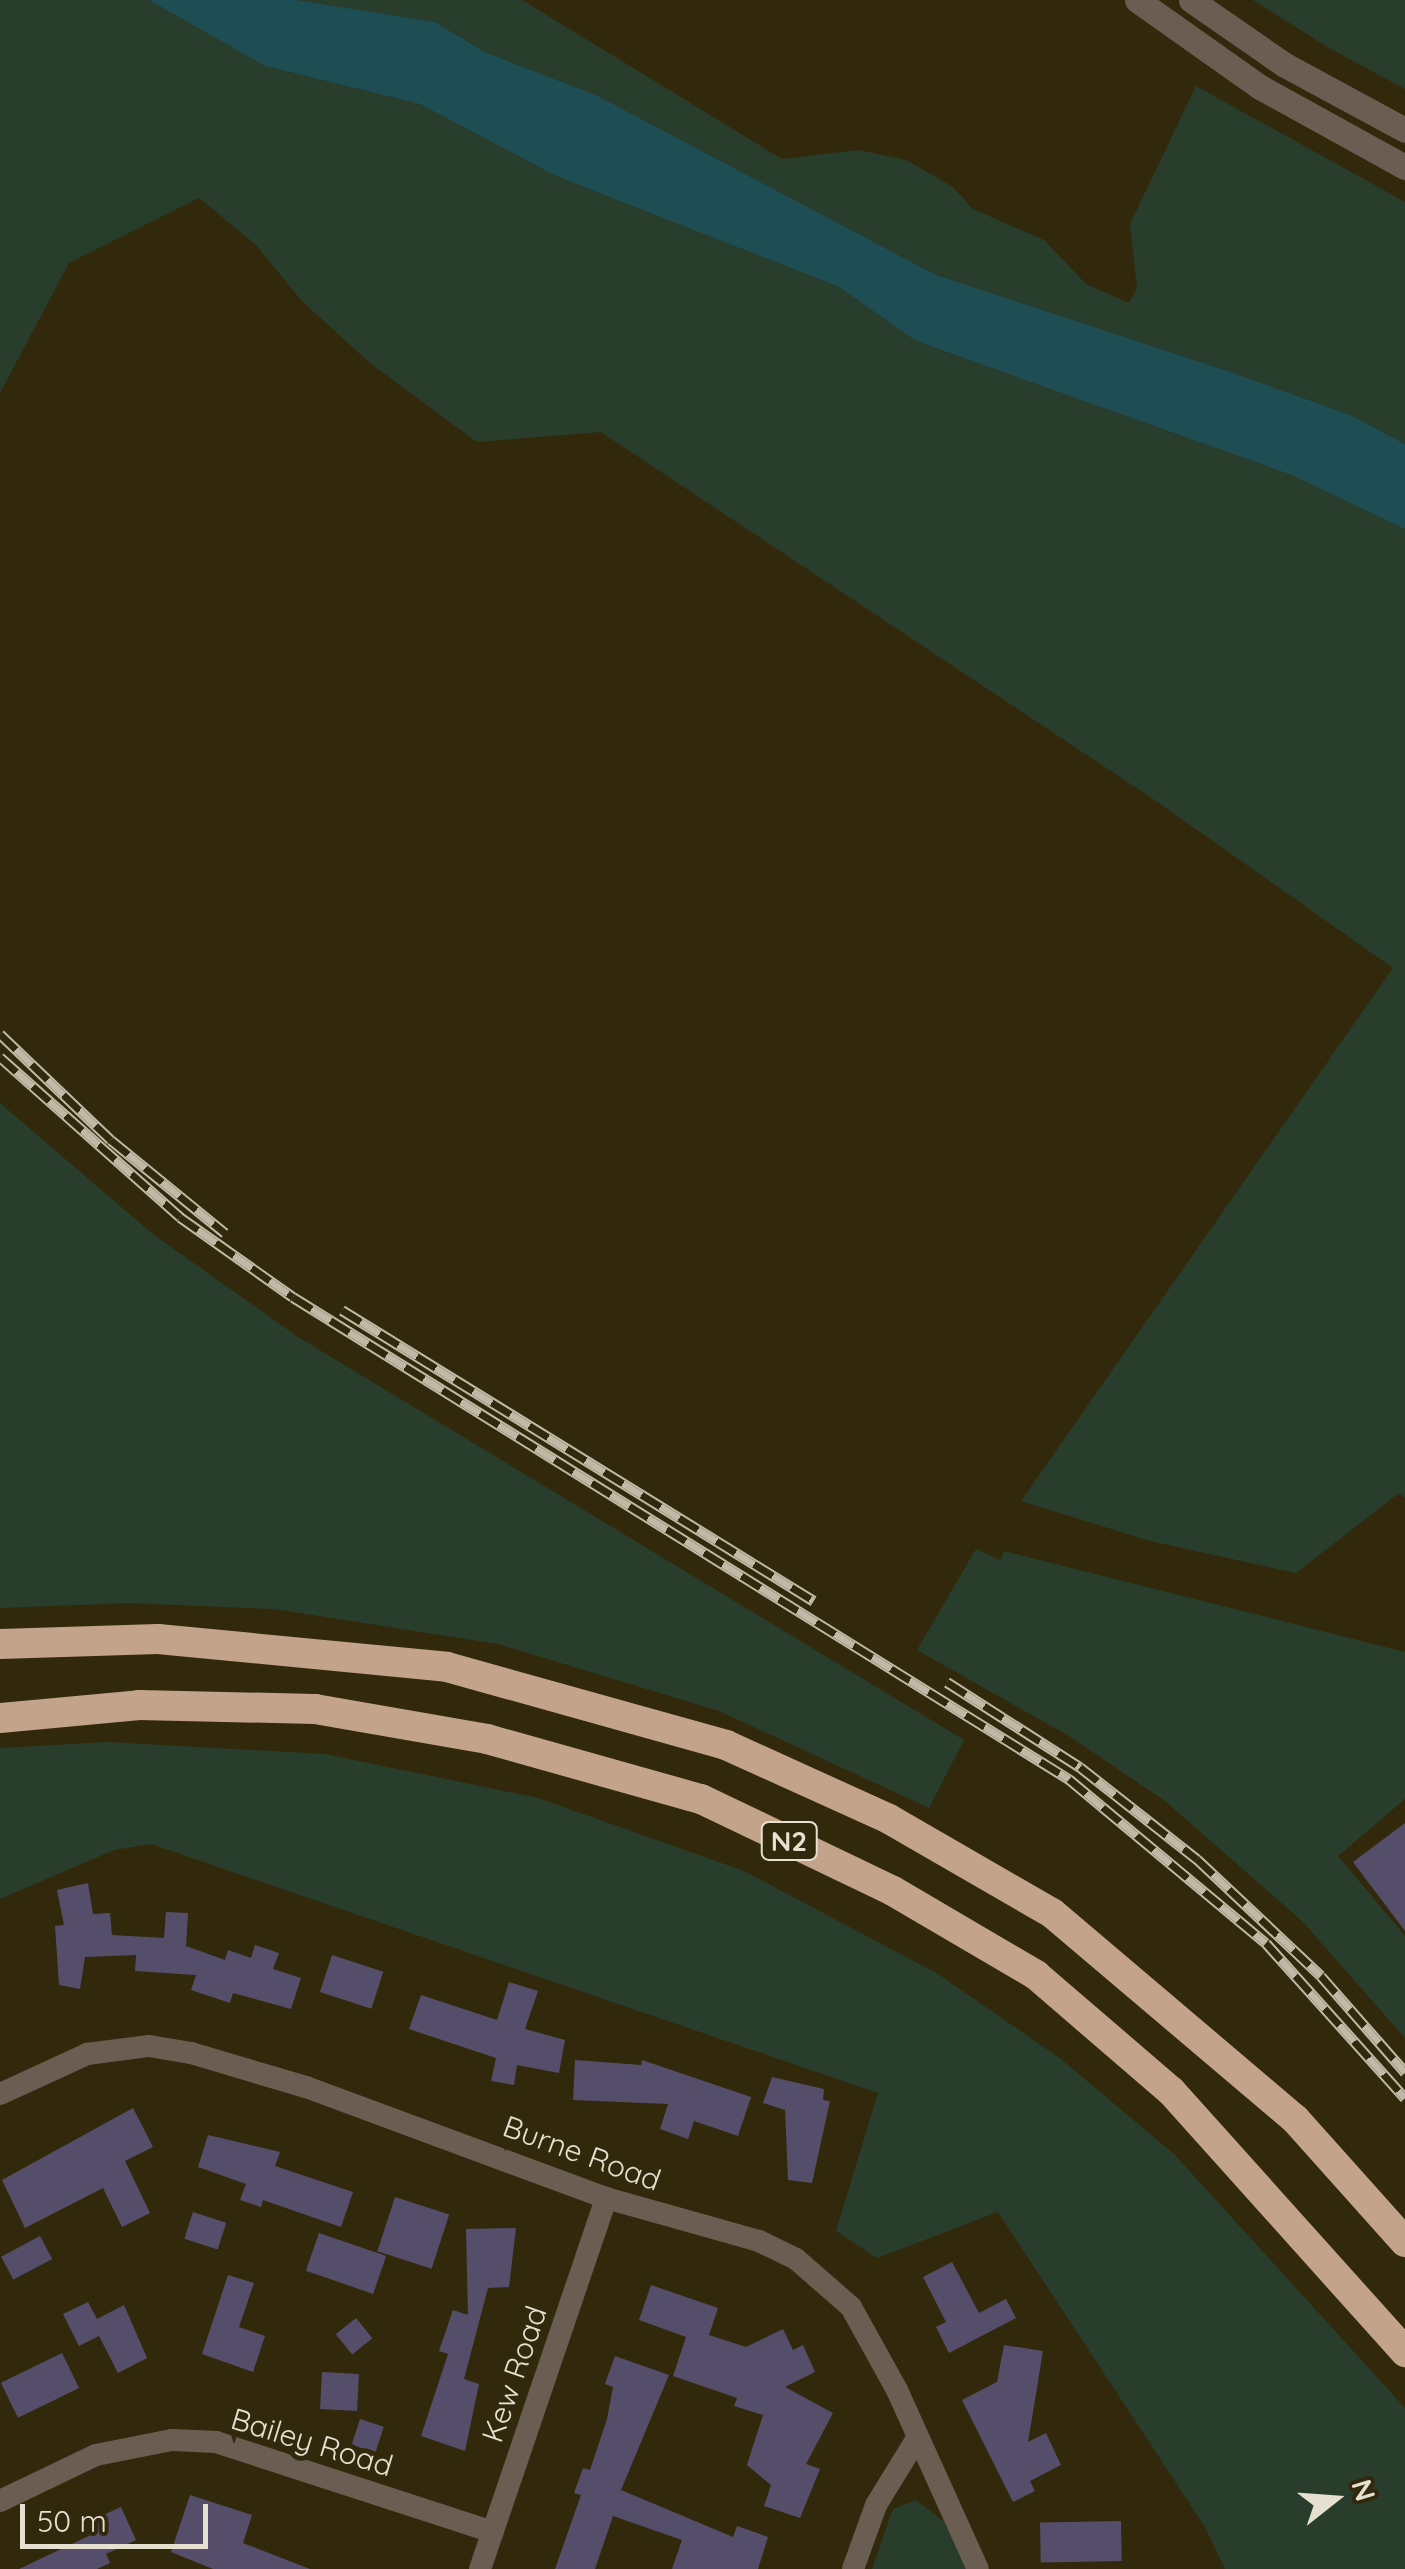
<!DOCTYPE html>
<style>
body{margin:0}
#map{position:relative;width:1405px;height:2569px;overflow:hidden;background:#32290c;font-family:Quicksand,sans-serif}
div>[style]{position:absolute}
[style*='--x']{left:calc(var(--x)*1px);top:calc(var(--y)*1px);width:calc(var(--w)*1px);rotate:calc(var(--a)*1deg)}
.green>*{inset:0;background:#293d2d}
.water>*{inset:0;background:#1e4e53}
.building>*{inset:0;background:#554e6a;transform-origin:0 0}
.minor>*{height:22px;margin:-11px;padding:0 11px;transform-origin:11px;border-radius:11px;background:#6a5e53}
.tertiary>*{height:25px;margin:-12.5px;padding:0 12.5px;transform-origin:12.5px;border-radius:12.5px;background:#6a5e53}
.motorway>*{height:30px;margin:-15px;padding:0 15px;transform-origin:15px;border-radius:15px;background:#c3a48a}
.rail>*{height:11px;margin-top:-5.5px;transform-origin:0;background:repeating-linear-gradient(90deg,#32290c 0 22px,#bfb9a5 0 44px);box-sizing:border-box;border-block:2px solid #bfb9a5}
span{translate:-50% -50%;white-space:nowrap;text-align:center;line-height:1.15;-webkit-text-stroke:10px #32290c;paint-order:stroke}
.shield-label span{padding:2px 8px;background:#32290c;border:2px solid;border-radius:8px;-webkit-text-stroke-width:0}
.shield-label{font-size:28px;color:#e5e0cf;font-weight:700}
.street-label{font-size:30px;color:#e5e0cf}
.north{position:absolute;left:1285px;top:2449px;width:100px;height:100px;-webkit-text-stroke:8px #32290c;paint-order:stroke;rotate:73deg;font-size:28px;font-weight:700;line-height:40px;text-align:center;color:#e5e0cf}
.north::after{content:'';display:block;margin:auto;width:35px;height:45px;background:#e5e0cf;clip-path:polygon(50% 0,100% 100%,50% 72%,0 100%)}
.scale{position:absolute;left:20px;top:2504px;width:188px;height:45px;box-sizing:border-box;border:5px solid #e5e0cf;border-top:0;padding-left:12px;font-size:30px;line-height:35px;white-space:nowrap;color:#e5e0cf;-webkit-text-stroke:8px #32290c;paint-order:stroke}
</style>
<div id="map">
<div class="green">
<div style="clip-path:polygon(0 0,149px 0,265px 66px,420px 104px,556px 176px,839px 287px,916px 341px,1293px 475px,1405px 529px,1405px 1498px,1399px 1493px,1296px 1573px,1150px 1541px,1021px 1501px,1393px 968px,1156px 801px,601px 432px,477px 442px,370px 363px,302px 301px,255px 244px,199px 198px,69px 263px,0 393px)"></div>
<div style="clip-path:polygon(297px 0,522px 0,782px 159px,858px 150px,906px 160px,953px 187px,973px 209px,1044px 240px,1086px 284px,1129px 303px,1137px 288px,1130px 224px,1196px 86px,1405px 202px,1405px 444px,1349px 415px,1228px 371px,936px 275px,598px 96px,485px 52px,435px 22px)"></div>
<div style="clip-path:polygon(1253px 0,1405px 0,1405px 89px,1329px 48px)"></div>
<div style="clip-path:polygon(0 1103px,154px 1235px,298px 1337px,964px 1740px,929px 1808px,719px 1711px,498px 1644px,274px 1609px,130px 1603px,0 1608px)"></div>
<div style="clip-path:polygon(976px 1549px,1000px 1560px,1004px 1551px,1405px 1652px,1405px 1799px,1338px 1856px,1405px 1936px,1405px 2038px,1303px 1922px,1165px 1801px,1069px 1736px,917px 1650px)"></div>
<div style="clip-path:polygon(107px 1742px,325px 1754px,538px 1798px,744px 1871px,938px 1974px,1061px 2059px,1175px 2155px,1405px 2408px,1405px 2569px,1225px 2569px,1205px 2527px,998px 2212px,877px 2258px,836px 2231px,878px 2093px,151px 1844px,114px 1850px,0 1899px,0 1748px)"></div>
<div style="clip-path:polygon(916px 2500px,944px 2522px,966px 2569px,872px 2569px,893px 2509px)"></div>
</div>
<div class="water">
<div style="clip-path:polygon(149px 0,297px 0,435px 22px,485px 52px,598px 96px,936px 275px,1228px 371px,1350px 415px,1405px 444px,1405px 529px,1292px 475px,916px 341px,839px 287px,556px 176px,420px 104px,265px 66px)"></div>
</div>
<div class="building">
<div style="clip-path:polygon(1405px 1823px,1405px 1931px,1353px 1862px)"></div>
<div style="clip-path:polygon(88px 1883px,93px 1914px,110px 1913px,112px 1935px,164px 1938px,166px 1912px,188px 1913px,186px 1946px,225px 1960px,228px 1950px,251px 1958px,255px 1945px,279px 1953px,273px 1969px,301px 1978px,291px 2009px,233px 1993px,230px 2003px,191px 1990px,196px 1975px,135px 1971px,136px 1955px,85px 1957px,80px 1989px,59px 1985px,55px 1926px,64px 1925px,57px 1890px)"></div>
<div style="left:332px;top:1955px;width:54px;height:39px;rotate:18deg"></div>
<div style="clip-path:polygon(509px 1982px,538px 1991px,525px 2029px,565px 2040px,559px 2073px,517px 2065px,514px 2085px,491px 2081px,496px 2058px,409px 2029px,421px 1995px,497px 2020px)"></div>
<div style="clip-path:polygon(575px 2060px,641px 2065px,642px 2060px,751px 2097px,738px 2136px,694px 2121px,688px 2139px,660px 2129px,668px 2104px,573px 2100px)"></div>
<div style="clip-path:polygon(772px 2077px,824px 2089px,823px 2100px,830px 2101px,812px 2183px,788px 2180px,785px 2110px,763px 2103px)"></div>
<div style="clip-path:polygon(133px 2108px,153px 2147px,125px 2161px,150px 2213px,122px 2227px,103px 2188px,25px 2228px,2px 2180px)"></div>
<div style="clip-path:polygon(208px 2135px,280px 2152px,275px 2166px,353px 2192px,341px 2227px,263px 2200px,261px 2207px,240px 2200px,246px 2184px,198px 2167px)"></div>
<div style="left:395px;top:2197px;width:57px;height:57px;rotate:18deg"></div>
<div style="left:193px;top:2212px;width:35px;height:28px;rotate:18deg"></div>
<div style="clip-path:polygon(516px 2228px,509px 2287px,488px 2288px,464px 2379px,479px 2384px,465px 2451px,421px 2436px,448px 2354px,439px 2351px,453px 2310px,468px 2315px,466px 2229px)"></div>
<div style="left:319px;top:2233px;width:71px;height:40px;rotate:19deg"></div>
<div style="left:40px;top:2236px;width:26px;height:44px;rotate:62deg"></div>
<div style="clip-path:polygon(952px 2262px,979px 2313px,1006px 2299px,1016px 2318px,949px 2353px,936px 2327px,946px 2322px,923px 2277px)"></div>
<div style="clip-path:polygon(228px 2275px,254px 2283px,239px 2327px,265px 2336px,253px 2372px,202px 2354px)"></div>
<div style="clip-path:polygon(651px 2285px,718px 2308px,709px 2335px,746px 2347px,783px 2329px,793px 2350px,803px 2345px,815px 2372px,785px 2387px,833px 2413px,806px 2464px,820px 2469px,800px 2518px,764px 2506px,771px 2485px,747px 2465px,763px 2415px,734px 2406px,737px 2398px,673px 2376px,686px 2337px,639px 2320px)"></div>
<div style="clip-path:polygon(88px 2302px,97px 2319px,124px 2305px,147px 2358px,118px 2373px,99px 2336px,79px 2346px,63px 2314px)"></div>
<div style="left:356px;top:2318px;width:26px;height:26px;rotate:51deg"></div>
<div style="clip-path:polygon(1004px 2345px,1043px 2351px,1028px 2442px,1046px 2433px,1061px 2465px,1030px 2481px,1035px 2491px,1013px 2502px,962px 2400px,997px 2382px)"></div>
<div style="left:62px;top:2353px;width:39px;height:68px;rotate:64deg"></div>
<div style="clip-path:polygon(615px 2356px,669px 2375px,621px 2490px,733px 2537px,737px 2526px,768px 2537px,758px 2569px,672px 2569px,682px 2540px,613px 2516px,595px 2569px,555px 2569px,581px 2495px,574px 2493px,583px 2468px,590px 2470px,607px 2419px,613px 2387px,605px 2384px)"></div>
<div style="left:322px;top:2372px;width:37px;height:37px;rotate:3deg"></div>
<div style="left:360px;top:2419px;width:25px;height:27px;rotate:18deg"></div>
<div style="clip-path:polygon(190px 2495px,252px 2515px,243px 2543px,310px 2569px,213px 2569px,171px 2552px)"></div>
<div style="clip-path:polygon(121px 2507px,136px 2540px,106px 2554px,110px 2563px,97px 2569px,19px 2569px,95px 2533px,90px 2521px)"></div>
<div style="left:1121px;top:2521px;width:40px;height:81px;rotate:89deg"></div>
</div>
<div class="minor">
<div style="--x:0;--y:2094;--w:96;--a:-24.7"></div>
<div style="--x:87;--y:2054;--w:63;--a:-7.4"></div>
<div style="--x:149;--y:2046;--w:43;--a:9.5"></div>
<div style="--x:191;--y:2053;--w:120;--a:16.5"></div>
<div style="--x:306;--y:2087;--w:320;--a:20.3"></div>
<div style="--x:606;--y:2198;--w:159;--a:15.7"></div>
<div style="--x:759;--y:2241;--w:41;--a:25.9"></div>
<div style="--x:796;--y:2259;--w:73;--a:41.1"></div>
<div style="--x:851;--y:2307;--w:95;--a:61"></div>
<div style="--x:897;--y:2390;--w:196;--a:65.7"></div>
<div style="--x:0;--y:2501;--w:106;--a:-25.6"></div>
<div style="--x:96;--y:2455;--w:77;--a:-11.2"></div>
<div style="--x:172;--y:2440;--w:44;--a:2.6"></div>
<div style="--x:216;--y:2442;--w:291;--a:18"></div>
<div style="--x:480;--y:2569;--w:392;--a:-71.2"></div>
<div style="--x:853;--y:2569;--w:68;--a:-70.2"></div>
<div style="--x:876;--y:2505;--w:76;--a:-58.4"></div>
</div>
<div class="tertiary">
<div style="--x:1137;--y:0;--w:151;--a:35.3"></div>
<div style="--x:1260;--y:87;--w:166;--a:28.9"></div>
<div style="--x:1191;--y:0;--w:114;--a:34.7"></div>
<div style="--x:1285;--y:65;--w:136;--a:28.4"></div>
</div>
<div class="motorway">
<div style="--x:0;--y:1644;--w:158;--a:-1.8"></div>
<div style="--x:158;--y:1639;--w:290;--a:5.5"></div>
<div style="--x:447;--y:1667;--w:290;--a:15.6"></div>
<div style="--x:726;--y:1745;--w:179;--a:24.4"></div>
<div style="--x:889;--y:1819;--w:188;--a:30"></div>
<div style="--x:1052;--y:1913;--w:319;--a:40.3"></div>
<div style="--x:1295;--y:2119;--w:165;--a:48.2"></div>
<div style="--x:0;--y:1718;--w:140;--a:-5.3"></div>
<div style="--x:139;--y:1705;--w:176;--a:1.3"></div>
<div style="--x:315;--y:1709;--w:175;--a:9.9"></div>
<div style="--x:487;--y:1739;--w:222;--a:15.7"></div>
<div style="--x:701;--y:1799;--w:213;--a:25.6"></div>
<div style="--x:893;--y:1891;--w:166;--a:30.4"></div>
<div style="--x:1036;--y:1975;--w:178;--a:40.7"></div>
<div style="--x:1171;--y:2091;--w:351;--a:48.1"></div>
</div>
<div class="rail">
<div style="--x:0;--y:1034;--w:153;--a:43.7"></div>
<div style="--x:111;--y:1140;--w:147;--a:39.2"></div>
<div style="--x:0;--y:1057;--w:241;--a:41.6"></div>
<div style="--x:180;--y:1217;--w:138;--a:35.3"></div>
<div style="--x:293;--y:1297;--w:914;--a:31.85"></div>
<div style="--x:1069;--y:1779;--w:256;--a:39.8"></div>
<div style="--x:1266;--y:1943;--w:208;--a:48.1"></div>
<div style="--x:342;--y:1310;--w:554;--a:31.65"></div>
<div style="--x:947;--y:1682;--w:158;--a:32.6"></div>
<div style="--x:1080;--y:1767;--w:149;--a:38.2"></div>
<div style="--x:1197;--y:1859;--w:170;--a:43.3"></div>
<div style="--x:1321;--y:1976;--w:128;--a:48.8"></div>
</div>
<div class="shield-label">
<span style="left:789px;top:1841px">N2</span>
</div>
<div class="street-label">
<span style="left:582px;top:2153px;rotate:20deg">Burne Road</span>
<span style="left:514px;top:2374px;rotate:-71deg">Kew Road</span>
<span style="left:312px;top:2442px;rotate:17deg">Bailey Road</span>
</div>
<div class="north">N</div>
<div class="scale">50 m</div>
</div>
